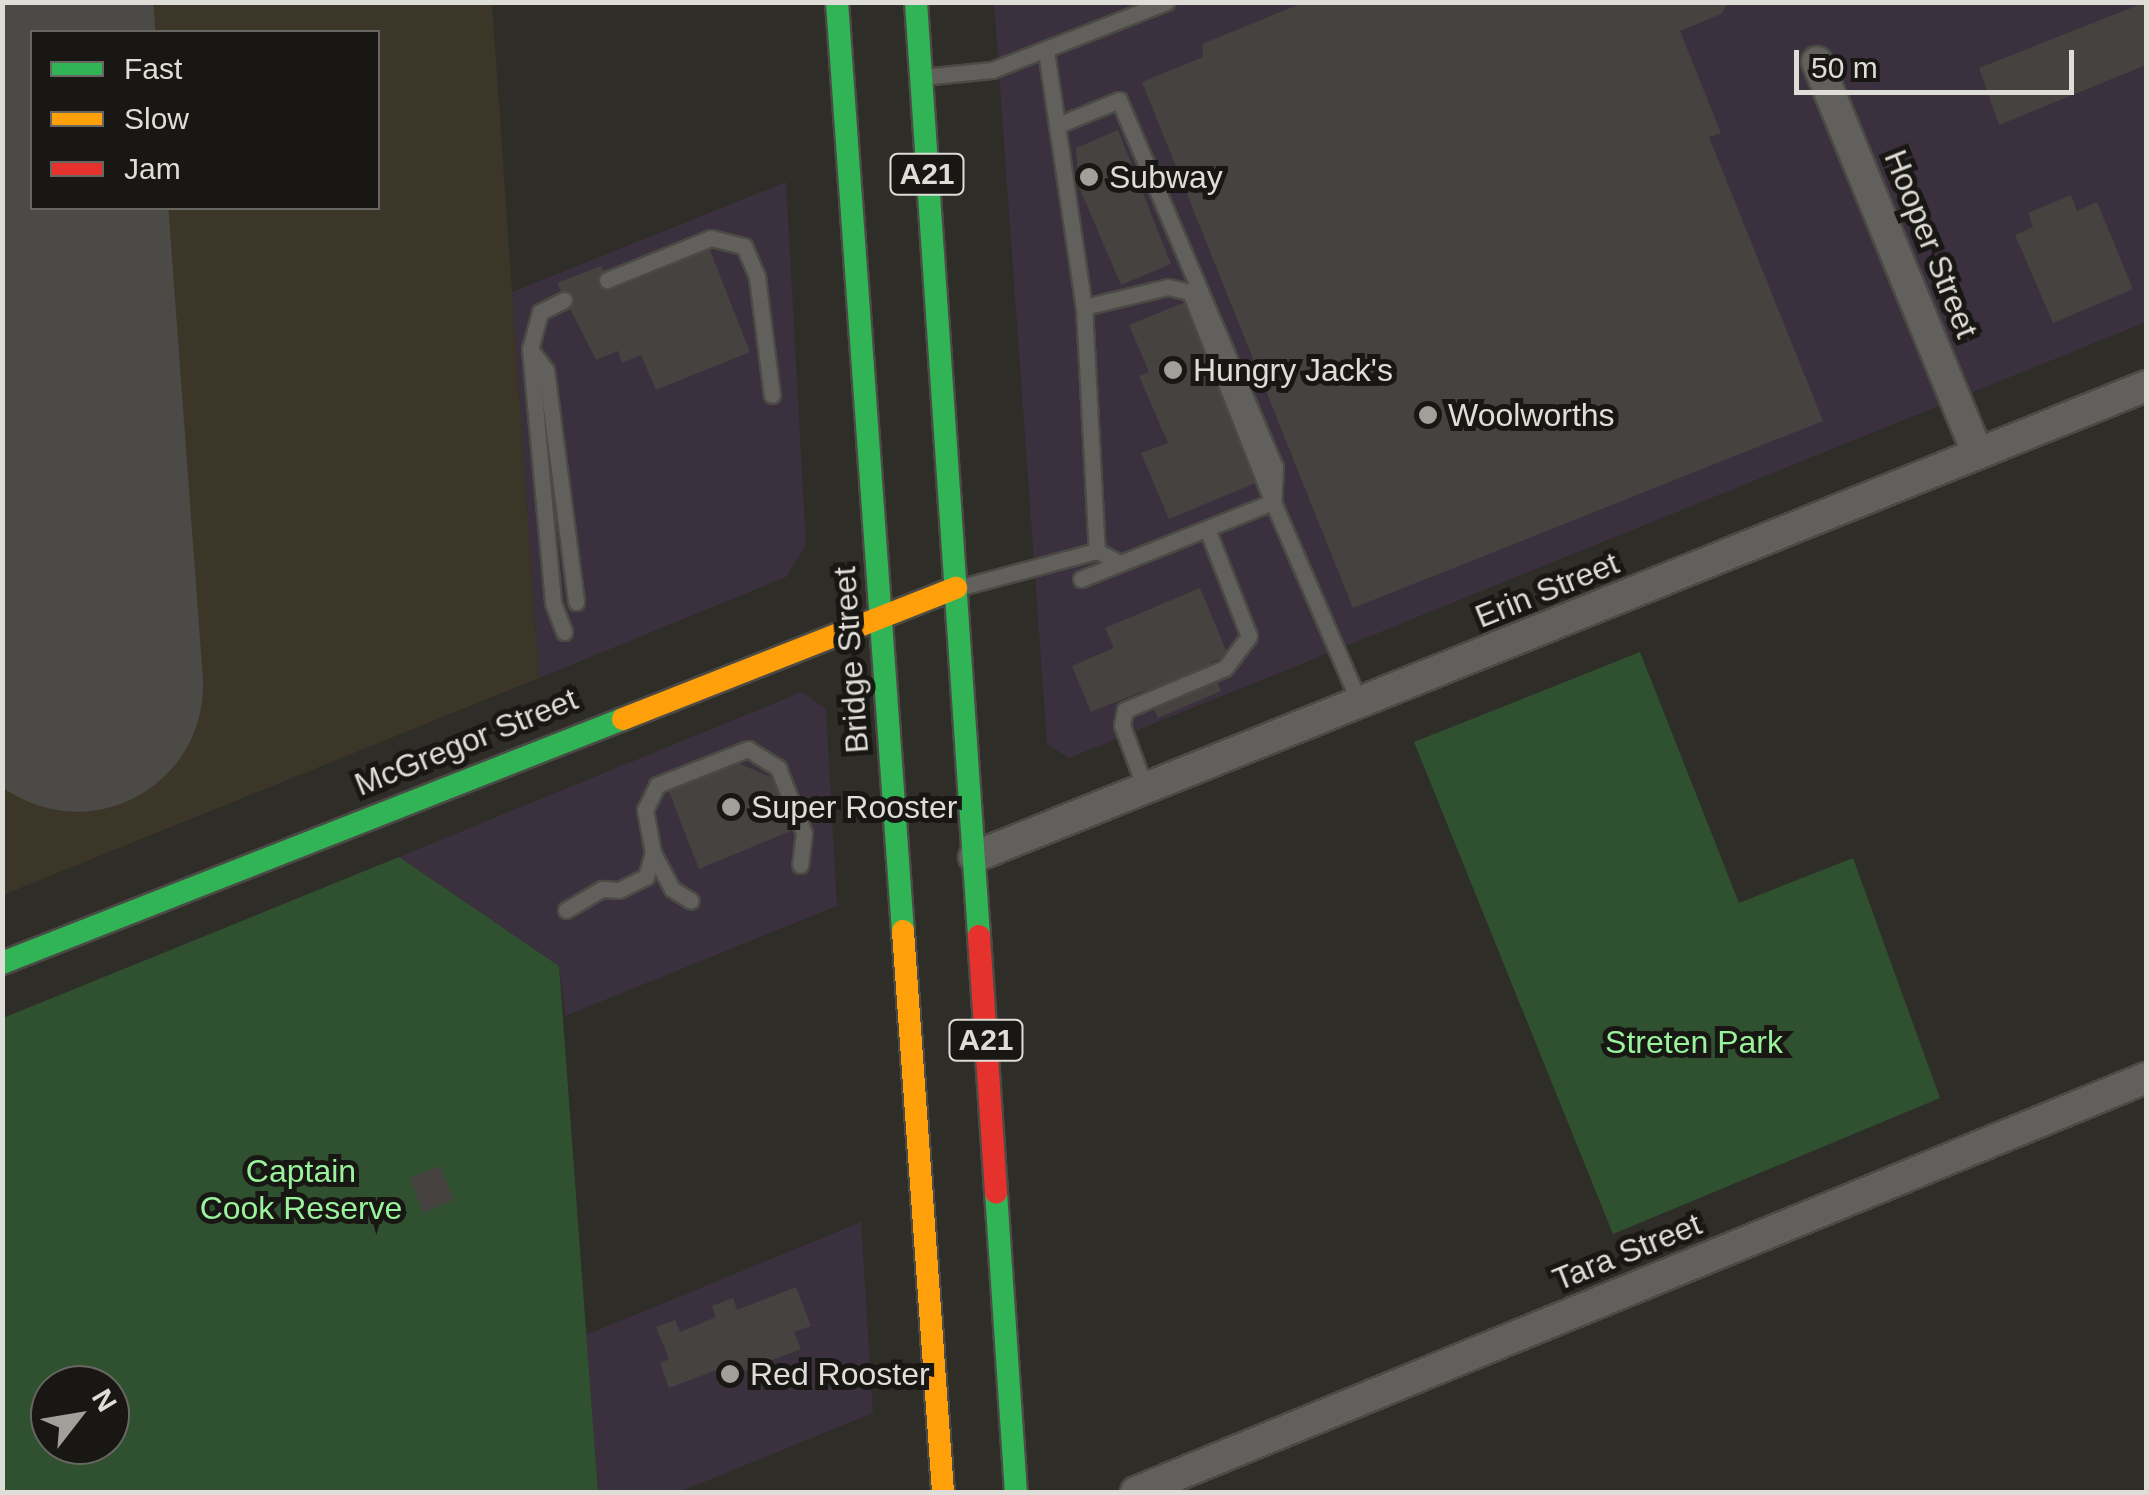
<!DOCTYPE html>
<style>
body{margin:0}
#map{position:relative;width:2149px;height:1495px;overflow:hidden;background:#2f2d28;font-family:Arial,sans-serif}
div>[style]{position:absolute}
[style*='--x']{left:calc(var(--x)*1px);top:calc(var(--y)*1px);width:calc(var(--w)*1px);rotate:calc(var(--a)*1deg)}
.commercial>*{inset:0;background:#3b303d}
.built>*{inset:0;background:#3b3628}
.green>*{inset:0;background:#2f5130}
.runway>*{height:252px;margin:-126px;padding:0 126px;transform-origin:126px;border-radius:126px;background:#4c4a46}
.building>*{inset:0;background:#454240;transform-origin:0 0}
.roads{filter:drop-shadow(2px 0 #4b4a45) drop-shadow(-2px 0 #4b4a45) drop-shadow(0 2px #4b4a45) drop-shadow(0 -2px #4b4a45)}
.lane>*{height:15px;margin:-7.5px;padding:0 7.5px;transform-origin:7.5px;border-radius:7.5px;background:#61605c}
.street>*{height:30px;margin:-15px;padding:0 15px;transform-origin:15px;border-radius:15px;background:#61605c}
.fast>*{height:22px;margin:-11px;padding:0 11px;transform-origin:11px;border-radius:11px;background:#30b455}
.slow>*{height:22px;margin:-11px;padding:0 11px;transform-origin:11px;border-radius:11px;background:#ff9f0a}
.jam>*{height:22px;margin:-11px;padding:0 11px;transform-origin:11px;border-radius:11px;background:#e5322d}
.dots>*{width:28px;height:28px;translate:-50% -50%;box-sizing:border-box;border:5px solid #181713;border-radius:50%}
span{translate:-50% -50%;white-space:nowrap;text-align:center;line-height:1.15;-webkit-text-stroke:10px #181713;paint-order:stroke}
.shield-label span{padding:2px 8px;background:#181713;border:2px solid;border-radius:8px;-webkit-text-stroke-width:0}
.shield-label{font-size:30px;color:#dfddd7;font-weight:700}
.poi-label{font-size:32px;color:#dfddd7}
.left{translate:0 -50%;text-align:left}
.street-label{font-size:32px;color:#dfddd7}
.park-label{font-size:32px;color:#9af29d}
.frame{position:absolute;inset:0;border:5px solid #dfddd7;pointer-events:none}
.legend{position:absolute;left:30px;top:30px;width:350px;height:180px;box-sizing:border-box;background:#181713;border:2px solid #686661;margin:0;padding:12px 18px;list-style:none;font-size:30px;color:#dfddd7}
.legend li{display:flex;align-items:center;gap:20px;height:50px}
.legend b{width:50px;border:2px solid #686661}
.north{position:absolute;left:30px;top:1365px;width:100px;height:100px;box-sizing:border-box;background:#181713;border:2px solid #686661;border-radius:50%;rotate:59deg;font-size:28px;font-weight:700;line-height:40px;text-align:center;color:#dfddd7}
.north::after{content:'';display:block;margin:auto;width:35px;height:45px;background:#a19f9a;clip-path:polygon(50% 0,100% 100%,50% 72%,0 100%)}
.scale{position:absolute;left:1794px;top:50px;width:280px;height:45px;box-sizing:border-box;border:5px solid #dfddd7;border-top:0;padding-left:12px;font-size:30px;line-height:35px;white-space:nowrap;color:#dfddd7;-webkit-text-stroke:8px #181713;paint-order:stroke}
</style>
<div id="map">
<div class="commercial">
<div style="clip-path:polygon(994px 3px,2146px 3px,2146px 322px,1069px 758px,1047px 744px)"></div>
<div style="clip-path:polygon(786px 182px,806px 545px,786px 577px,539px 678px,512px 292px)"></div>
<div style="clip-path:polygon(802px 692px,826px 709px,837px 906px,565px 1016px,559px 966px,399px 857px)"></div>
<div style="clip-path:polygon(861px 1222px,873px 1413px,679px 1492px,598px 1492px,586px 1335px)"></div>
</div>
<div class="built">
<div style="clip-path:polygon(evenodd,3px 2px,492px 3px,539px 678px,3px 895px,3px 2px,32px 32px,378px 32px,378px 208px,32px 208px,32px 32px)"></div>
</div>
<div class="green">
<div style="clip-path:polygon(1640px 652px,1739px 903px,1853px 858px,1940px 1098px,1613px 1234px,1414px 742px)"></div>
<div style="clip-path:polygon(evenodd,399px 857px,559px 966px,598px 1492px,3px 1492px,3px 1018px,399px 857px,50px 1385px,110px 1385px,110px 1445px,50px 1445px,50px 1385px)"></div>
</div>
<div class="runway">
<div style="--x:27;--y:2;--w:72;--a:86"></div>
<div style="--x:42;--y:208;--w:479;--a:85.8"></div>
</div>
<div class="building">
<div style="clip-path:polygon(1305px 2px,1729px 2px,1721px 14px,1680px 31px,1721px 133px,1709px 137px,1823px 421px,1353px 608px,1142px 82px,1203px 57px,1202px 44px)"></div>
<div style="clip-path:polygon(2146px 2px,2146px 65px,1999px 125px,1979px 68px)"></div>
<div style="clip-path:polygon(1118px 130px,1171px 264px,1121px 285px,1079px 187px,1076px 148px)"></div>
<div style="clip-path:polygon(2071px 195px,2077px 211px,2097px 202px,2133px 289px,2053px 323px,2015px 235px,2033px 227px,2028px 213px)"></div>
<div style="clip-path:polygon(708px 245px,750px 352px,656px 390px,641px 355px,622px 363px,618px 351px,596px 360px,557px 283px,601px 266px,609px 284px)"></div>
<div style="clip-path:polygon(1195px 298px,1270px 477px,1169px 519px,1141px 453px,1168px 443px,1139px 376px,1149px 372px,1129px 325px)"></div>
<div style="clip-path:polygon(1200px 588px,1228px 655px,1210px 663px,1221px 691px,1158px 718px,1146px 690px,1091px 712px,1072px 666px,1114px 648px,1105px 628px)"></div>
<div style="clip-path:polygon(729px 759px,782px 782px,793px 830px,699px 869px,666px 784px)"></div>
<div style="left:440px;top:1166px;width:37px;height:33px;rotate:68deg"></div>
<div style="clip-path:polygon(796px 1287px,811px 1326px,794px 1332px,801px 1349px,723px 1379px,719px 1369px,669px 1388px,660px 1363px,669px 1359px,656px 1327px,675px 1320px,680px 1332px,716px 1317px,712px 1306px,733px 1298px,737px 1310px)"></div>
</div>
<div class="roads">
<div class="lane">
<div style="--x:1046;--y:51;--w:259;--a:81.6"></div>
<div style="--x:1084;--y:307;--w:244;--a:87"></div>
<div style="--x:1097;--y:551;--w:26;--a:28"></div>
<div style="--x:932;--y:76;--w:60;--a:-5.7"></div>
<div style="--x:992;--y:70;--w:187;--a:-21.3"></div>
<div style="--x:1058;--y:125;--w:66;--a:-22.3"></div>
<div style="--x:1119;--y:100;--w:399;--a:67"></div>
<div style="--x:1275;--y:467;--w:35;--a:93"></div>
<div style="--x:607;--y:280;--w:112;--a:-22"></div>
<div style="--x:711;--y:238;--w:34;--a:14"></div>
<div style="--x:744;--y:246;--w:34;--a:67"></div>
<div style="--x:757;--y:277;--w:119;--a:82.8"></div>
<div style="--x:564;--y:300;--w:27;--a:153"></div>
<div style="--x:540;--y:312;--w:38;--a:105"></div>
<div style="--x:530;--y:349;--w:255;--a:84.8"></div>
<div style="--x:553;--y:603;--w:31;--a:69"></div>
<div style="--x:1084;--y:307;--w:86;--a:-13.4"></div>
<div style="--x:1168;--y:287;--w:23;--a:13"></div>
<div style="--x:1190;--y:292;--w:216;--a:68.5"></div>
<div style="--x:530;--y:349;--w:26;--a:53"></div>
<div style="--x:546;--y:370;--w:234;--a:82.6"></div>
<div style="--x:1081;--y:579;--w:207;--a:-21.9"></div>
<div style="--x:1273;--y:502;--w:218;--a:66.7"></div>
<div style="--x:965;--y:586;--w:137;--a:-14.9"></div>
<div style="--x:1145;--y:788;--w:67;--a:-110.1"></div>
<div style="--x:1122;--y:725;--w:15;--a:-79"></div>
<div style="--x:1125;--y:710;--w:108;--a:-22.8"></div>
<div style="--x:1225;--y:668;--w:40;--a:-53"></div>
<div style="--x:1249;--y:636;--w:115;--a:-111.4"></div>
<div style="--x:654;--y:855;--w:38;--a:62"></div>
<div style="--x:672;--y:889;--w:22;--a:32"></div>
<div style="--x:566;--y:910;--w:42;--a:-30.3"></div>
<div style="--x:602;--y:889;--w:17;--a:3"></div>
<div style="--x:619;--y:890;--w:30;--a:-26"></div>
<div style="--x:646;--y:877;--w:25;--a:-74"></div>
<div style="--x:653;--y:853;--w:44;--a:-100.5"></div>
<div style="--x:645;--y:810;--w:28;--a:-64"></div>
<div style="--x:657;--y:785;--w:98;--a:-21.6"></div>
<div style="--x:748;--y:749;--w:36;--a:32"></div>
<div style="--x:778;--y:768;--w:70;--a:68.2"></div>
<div style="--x:804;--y:833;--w:32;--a:97"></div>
</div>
<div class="street">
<div style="--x:1817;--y:62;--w:422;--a:67.7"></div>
<div style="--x:974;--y:857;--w:1263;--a:-21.89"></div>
<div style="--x:1136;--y:1492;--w:1092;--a:-22.29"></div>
</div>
<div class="fast">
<div style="--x:837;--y:2;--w:931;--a:85.94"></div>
<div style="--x:916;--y:2;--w:936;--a:86.14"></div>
<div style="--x:2;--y:963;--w:667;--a:-21.45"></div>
<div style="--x:996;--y:1192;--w:301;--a:86.2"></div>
</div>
<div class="slow">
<div style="--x:623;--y:719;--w:358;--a:-21.5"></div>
<div style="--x:903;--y:931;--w:562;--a:85.92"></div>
</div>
<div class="jam">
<div style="--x:979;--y:936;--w:257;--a:86.2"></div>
</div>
</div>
<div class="dots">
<div style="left:1089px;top:177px;background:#a19f9a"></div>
<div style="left:1173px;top:370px;background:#a19f9a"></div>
<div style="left:1428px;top:415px;background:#a19f9a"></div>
<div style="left:731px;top:807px;background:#a19f9a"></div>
<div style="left:730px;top:1374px;background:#a19f9a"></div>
</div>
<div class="shield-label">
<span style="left:927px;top:174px">A21</span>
<span style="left:986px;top:1040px">A21</span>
</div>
<div class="poi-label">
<span class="left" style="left:1109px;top:177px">Subway</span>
<span class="left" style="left:1193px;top:370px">Hungry Jack's</span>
<span class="left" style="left:1448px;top:415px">Woolworths</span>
<span class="left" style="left:751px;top:807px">Super Rooster</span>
<span class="left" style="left:750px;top:1374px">Red Rooster</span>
</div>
<div class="street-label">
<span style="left:1931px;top:244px;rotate:68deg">Hooper Street</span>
<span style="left:1547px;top:590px;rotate:-22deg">Erin Street</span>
<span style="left:851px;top:660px;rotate:-94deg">Bridge Street</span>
<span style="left:466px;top:742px;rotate:-22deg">McGregor Street</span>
<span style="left:1627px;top:1252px;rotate:-22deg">Tara Street</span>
</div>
<div class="park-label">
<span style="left:1694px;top:1042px">Streten Park</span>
<span style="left:301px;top:1190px">Captain<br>Cook Reserve</span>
</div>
<div class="frame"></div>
<ul class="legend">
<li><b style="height:12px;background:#30b455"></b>Fast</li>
<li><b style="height:12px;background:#ff9f0a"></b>Slow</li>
<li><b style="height:12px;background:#e5322d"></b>Jam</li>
</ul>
<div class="north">N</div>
<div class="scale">50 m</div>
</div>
